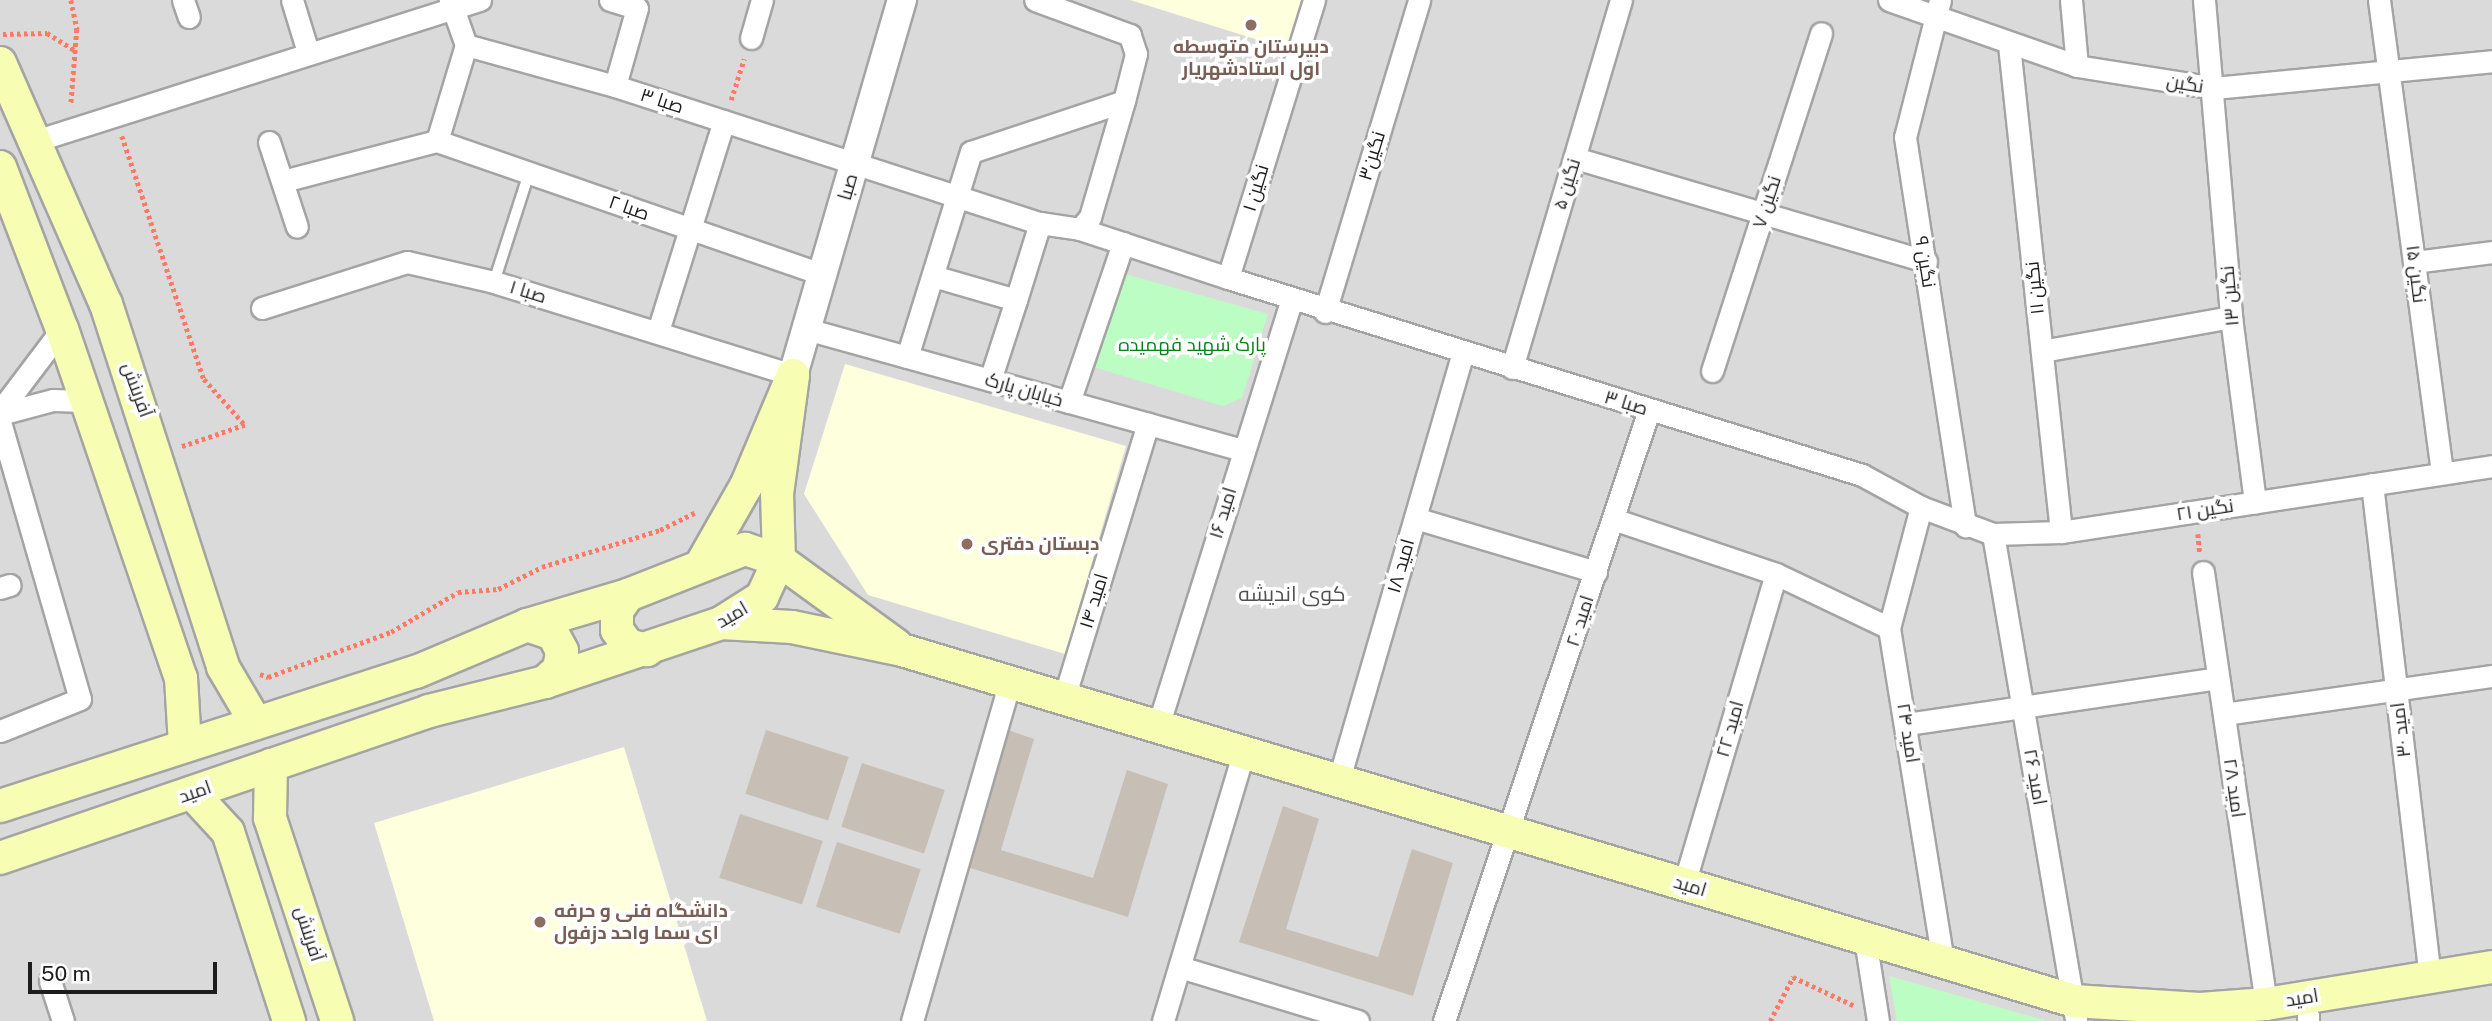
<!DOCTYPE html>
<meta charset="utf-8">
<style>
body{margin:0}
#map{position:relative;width:2492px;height:1021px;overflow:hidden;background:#efebe2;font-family:"Public Sans",Cairo,sans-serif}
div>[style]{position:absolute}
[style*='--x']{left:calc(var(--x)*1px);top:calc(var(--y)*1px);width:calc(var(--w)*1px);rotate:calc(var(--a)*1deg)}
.residential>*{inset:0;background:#dbdada;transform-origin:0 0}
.education>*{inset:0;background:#feffdc}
.park>*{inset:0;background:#bcfdc4}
.building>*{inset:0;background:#c7beb5;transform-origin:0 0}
.path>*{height:4.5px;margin-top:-2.25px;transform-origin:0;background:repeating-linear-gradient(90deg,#ff7a64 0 3.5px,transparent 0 7px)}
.roads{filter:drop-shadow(2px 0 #a4a4a4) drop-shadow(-2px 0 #a4a4a4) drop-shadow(0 2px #a4a4a4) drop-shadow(0 -2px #a4a4a4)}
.service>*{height:10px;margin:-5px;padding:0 5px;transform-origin:5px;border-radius:5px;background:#fff}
.minor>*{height:21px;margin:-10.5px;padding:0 10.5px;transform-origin:10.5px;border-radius:10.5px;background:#fff}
.tertiary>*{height:28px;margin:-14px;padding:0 14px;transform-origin:14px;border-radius:14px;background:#fff}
.secondary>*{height:32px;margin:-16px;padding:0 16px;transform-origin:16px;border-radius:16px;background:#f7fdb2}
.dots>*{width:19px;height:19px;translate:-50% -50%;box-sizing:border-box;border:4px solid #fff;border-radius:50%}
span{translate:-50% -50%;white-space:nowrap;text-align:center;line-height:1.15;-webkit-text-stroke:7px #fff;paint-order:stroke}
.education-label{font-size:19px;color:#785e54;font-weight:700}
.left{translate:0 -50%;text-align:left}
.street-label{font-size:19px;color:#1d1d1d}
.park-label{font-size:19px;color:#058214}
.neighbourhood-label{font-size:21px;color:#505050}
.scale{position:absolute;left:28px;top:962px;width:189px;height:32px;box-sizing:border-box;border:4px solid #1d1d1d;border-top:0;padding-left:9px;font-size:21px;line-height:24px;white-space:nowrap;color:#1d1d1d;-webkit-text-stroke:5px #fff;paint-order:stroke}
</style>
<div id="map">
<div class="residential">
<div style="left:0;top:0;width:2492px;height:1021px"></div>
</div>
<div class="education">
<div style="clip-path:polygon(1130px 0,1302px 0,1287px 49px)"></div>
<div style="clip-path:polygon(845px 364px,1126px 446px,1065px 654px,868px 595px,804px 494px)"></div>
<div style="clip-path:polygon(624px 747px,707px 1021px,434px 1021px,374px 823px)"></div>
</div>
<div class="park">
<div style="clip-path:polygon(1104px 268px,1268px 314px,1242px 398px,1223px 406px,1077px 362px)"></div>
<div style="clip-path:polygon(1889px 976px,2044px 1020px,2044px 1021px,1897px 1021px)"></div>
</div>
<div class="building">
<div style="clip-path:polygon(997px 726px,1034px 739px,1001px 850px,1093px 878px,1127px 770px,1168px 784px,1128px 917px,954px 863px)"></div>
<div style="left:766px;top:730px;width:87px;height:67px;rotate:18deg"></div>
<div style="left:862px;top:763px;width:87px;height:67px;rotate:18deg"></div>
<div style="clip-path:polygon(1283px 806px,1319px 819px,1286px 929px,1378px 957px,1412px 849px,1453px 863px,1413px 996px,1239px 942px)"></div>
<div style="left:740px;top:814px;width:87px;height:67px;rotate:18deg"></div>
<div style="left:837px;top:842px;width:88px;height:68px;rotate:18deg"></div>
</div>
<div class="path">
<div style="--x:71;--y:0;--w:30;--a:78"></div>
<div style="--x:77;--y:29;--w:77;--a:94.5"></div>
<div style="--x:3;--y:34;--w:44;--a:-1.3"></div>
<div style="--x:47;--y:33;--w:34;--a:32"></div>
<div style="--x:731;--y:100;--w:43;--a:-72.4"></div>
<div style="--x:122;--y:136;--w:256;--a:71.4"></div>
<div style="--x:204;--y:379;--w:62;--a:48.3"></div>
<div style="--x:245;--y:425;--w:68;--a:161"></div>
<div style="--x:2198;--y:534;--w:19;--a:84"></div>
<div style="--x:260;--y:674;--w:9;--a:21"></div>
<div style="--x:268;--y:677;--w:131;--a:-20.1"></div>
<div style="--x:391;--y:632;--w:78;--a:-30.8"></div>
<div style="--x:458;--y:592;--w:40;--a:-4.3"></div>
<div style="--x:498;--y:589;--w:49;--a:-26.6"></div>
<div style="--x:542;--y:567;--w:124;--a:-17.4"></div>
<div style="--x:660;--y:530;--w:42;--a:-26.6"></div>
<div style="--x:1770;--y:1021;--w:50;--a:-62.4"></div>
<div style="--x:1793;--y:977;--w:68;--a:25.1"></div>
</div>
<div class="roads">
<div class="service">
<div style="--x:494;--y:282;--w:114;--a:-72.2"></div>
</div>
<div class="minor">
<div style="--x:183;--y:0;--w:18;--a:71"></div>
<div style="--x:292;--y:0;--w:54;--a:72.9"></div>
<div style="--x:610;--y:0;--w:28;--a:17"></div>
<div style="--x:637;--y:8;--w:81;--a:105.8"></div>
<div style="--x:1314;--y:0;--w:291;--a:107.2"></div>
<div style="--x:1228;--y:278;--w:664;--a:17.26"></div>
<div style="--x:1862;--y:475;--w:67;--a:28.5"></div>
<div style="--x:1921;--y:507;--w:77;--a:20.6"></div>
<div style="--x:1993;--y:534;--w:68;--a:-1.7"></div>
<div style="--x:2061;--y:532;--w:436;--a:-8.7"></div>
<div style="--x:1889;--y:0;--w:199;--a:19.3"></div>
<div style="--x:2077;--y:66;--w:139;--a:9.1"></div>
<div style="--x:2214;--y:88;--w:279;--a:-5.5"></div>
<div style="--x:1940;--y:0;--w:141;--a:104.3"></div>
<div style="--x:1905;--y:137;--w:394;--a:81.2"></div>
<div style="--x:2071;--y:0;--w:66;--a:84.8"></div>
<div style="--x:2204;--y:0;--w:318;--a:85.1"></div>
<div style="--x:2231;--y:317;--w:187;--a:82.6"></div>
<div style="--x:2379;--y:0;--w:477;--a:82.4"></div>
<div style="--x:751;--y:38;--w:40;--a:-74"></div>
<div style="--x:466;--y:45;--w:155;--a:15.4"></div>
<div style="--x:615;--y:86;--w:447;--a:17.9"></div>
<div style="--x:1040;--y:223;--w:81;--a:107.3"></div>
<div style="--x:2009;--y:45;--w:490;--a:83.9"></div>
<div style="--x:35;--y:141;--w:467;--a:-17.6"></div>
<div style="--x:437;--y:141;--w:407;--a:19.1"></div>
<div style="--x:269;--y:142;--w:89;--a:71.8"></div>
<div style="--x:1575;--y:158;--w:366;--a:16.4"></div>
<div style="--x:283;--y:181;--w:159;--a:-14.6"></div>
<div style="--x:437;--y:141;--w:100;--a:-73.2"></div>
<div style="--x:466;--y:45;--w:48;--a:-109.6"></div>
<div style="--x:1040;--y:223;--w:40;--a:8.5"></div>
<div style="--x:1080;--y:229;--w:16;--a:-50"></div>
<div style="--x:1090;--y:217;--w:121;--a:-73.7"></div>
<div style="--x:1080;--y:229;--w:156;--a:18.3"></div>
<div style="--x:2414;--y:262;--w:79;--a:-7.3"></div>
<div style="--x:933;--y:276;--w:86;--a:16.1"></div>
<div style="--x:1016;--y:300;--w:84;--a:108"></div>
<div style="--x:262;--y:308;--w:152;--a:-17.6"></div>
<div style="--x:407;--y:262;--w:89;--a:12.9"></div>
<div style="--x:494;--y:282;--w:313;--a:17.3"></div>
<div style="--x:1325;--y:312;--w:326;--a:-73.2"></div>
<div style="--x:806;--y:329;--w:452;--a:15.5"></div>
<div style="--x:658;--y:331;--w:220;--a:-72.6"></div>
<div style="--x:2042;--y:351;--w:192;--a:-10.2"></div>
<div style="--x:907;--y:357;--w:215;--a:-72.7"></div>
<div style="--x:971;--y:152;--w:161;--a:-18.4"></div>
<div style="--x:1124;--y:101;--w:49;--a:-75.7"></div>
<div style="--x:1136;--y:54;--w:20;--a:-108"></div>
<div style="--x:1130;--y:35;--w:101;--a:-159.8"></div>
<div style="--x:1512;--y:368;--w:384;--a:-73.5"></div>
<div style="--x:1712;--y:371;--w:355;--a:-72.1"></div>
<div style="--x:1069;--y:402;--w:168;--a:-71.2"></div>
<div style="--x:0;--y:411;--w:103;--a:-52.9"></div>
<div style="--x:0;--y:414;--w:55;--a:-14.8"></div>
<div style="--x:53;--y:400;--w:32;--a:2"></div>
<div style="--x:0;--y:422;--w:288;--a:73.9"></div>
<div style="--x:80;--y:699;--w:86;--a:158.2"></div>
<div style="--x:2372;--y:484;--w:495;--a:83.3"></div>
<div style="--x:1921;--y:507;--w:125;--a:104.8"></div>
<div style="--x:1889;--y:628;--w:339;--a:80.8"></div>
<div style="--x:1415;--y:518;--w:189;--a:16.6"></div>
<div style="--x:1613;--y:519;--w:172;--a:18.6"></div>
<div style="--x:1776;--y:574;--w:125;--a:25.5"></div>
<div style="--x:1993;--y:534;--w:494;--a:80.3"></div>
<div style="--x:2203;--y:572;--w:437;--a:81.7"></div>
<div style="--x:0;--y:588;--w:10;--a:-17"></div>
<div style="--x:1064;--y:698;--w:287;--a:-73"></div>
<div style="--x:2224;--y:714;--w:271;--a:-8.1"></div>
<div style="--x:1907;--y:724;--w:314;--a:-8.4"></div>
<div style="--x:1158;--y:726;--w:445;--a:-72.6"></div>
<div style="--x:1339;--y:779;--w:444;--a:-73.8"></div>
<div style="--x:1684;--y:884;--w:323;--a:-73.5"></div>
<div style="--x:1865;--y:939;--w:83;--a:81"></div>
<div style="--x:1180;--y:967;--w:186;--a:16.9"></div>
<div style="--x:50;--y:981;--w:42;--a:72"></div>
<div style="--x:2307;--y:998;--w:23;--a:88"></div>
<div style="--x:912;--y:1021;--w:353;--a:-73.9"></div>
<div style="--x:1163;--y:1021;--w:282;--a:-73.3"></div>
<div style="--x:1444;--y:1021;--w:644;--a:-71.45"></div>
</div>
<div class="tertiary">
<div style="--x:793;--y:375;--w:391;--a:-73.8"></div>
</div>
<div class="secondary">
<div style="--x:0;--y:63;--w:263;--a:66.3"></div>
<div style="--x:106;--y:304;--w:381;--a:72.1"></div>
<div style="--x:223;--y:667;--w:65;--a:59.5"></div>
<div style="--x:0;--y:167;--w:173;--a:69.1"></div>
<div style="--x:62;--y:329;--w:369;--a:71.2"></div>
<div style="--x:181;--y:678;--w:68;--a:86.6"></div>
<div style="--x:628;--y:595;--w:19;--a:125"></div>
<div style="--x:617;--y:611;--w:19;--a:90"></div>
<div style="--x:617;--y:630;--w:19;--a:54"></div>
<div style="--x:628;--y:645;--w:20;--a:15"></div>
<div style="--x:721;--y:623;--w:71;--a:3.2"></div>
<div style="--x:792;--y:627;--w:112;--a:11.8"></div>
<div style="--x:902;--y:650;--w:1223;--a:16.67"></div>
<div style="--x:2074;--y:1001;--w:126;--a:3.6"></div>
<div style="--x:2200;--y:1009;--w:66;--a:-4.3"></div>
<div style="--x:2266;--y:1004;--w:229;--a:-9.3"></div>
<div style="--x:527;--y:625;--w:28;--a:19"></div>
<div style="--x:553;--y:634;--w:19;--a:62"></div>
<div style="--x:562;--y:651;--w:18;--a:99"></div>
<div style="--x:559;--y:669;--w:19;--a:137"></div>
<div style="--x:271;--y:765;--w:53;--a:91.1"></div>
<div style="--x:270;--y:818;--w:214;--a:71.7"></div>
<div style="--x:192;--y:793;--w:53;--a:47.3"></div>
<div style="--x:228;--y:832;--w:199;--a:72.1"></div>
<div style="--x:0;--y:806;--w:437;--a:-17.9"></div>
<div style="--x:416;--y:672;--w:121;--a:-22.9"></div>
<div style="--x:527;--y:625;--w:105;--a:-16.5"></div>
<div style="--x:628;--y:595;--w:126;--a:-21.5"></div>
<div style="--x:745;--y:549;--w:36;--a:18"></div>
<div style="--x:779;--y:560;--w:145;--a:36"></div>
<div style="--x:0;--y:858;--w:453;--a:-18.9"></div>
<div style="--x:429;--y:711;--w:120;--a:-14"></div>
<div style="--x:545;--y:682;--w:186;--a:-18.5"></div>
<div style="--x:721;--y:623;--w:49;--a:-32.4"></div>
<div style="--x:762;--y:597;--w:41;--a:-65.3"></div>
<div style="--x:779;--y:560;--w:66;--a:-91.7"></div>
<div style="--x:777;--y:494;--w:120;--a:-82.3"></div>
<div style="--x:793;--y:375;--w:121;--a:112.9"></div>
<div style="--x:746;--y:486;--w:89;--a:119.7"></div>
</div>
</div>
<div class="dots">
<div style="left:1251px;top:25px;background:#8d6e63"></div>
<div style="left:967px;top:544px;background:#8d6e63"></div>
<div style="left:540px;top:922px;background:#8d6e63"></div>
</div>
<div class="education-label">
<span style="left:1251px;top:58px">دبیرستان متوسطه<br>اول استادشهریار</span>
<span class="left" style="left:981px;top:544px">دبستان دفتری</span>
<span class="left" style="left:554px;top:922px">دانشگاه فنی و حرفه<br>ای سما واحد دزفول</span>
</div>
<div class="street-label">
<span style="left:2185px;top:84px;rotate:9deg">نگین</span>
<span style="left:662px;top:101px;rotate:18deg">صبا ۳</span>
<span style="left:1372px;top:156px;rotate:-73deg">نگین۳</span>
<span style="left:1567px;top:184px;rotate:-73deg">نگین ۵</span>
<span style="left:848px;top:187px;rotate:-74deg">صبا</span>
<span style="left:1256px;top:188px;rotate:-73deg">نگین ۱</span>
<span style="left:1767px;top:202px;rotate:-72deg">نگین ۷</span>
<span style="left:629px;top:208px;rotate:19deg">صبا ۲</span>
<span style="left:1925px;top:262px;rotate:81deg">نگین ۹</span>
<span style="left:2416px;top:274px;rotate:83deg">نگین ۱۵</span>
<span style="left:2035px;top:288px;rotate:-96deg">نگین ۱۱</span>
<span style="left:528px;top:292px;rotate:17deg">صبا ۱</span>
<span style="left:2230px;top:296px;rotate:-95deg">نگین ۱۳</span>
<span style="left:137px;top:390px;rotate:70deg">آفرینش</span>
<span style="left:1024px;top:390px;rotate:16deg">خیابان پارک</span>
<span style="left:1626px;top:403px;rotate:17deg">صبا ۳</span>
<span style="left:2205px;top:510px;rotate:-9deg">نگین ۲۱</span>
<span style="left:1223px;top:513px;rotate:-73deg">امید ۱۶</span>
<span style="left:1401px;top:566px;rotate:-74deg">امید ۱۸</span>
<span style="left:1094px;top:601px;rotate:-73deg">امید ۱۴</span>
<span style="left:732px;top:615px;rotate:-30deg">امید</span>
<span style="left:1580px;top:621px;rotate:-72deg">امید ۲۰</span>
<span style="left:1730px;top:729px;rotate:-74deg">امید ۲۲</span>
<span style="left:2401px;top:730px;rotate:-97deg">امید ۳۰</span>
<span style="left:1908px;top:733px;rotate:81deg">امید ۲۴</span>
<span style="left:2035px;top:777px;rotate:80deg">امید ۲۶</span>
<span style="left:2234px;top:788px;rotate:82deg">امید ۲۸</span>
<span style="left:195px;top:792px;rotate:-19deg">امید</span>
<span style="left:1690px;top:886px;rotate:17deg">امید</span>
<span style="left:309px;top:934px;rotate:72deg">آفرینش</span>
<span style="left:2302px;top:998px;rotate:-9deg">امید</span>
</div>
<div class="park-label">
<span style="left:1192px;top:345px">پارک شهید فهمیده</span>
</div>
<div class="neighbourhood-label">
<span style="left:1292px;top:594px">کوی اندیشه</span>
</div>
<div class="scale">50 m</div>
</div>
